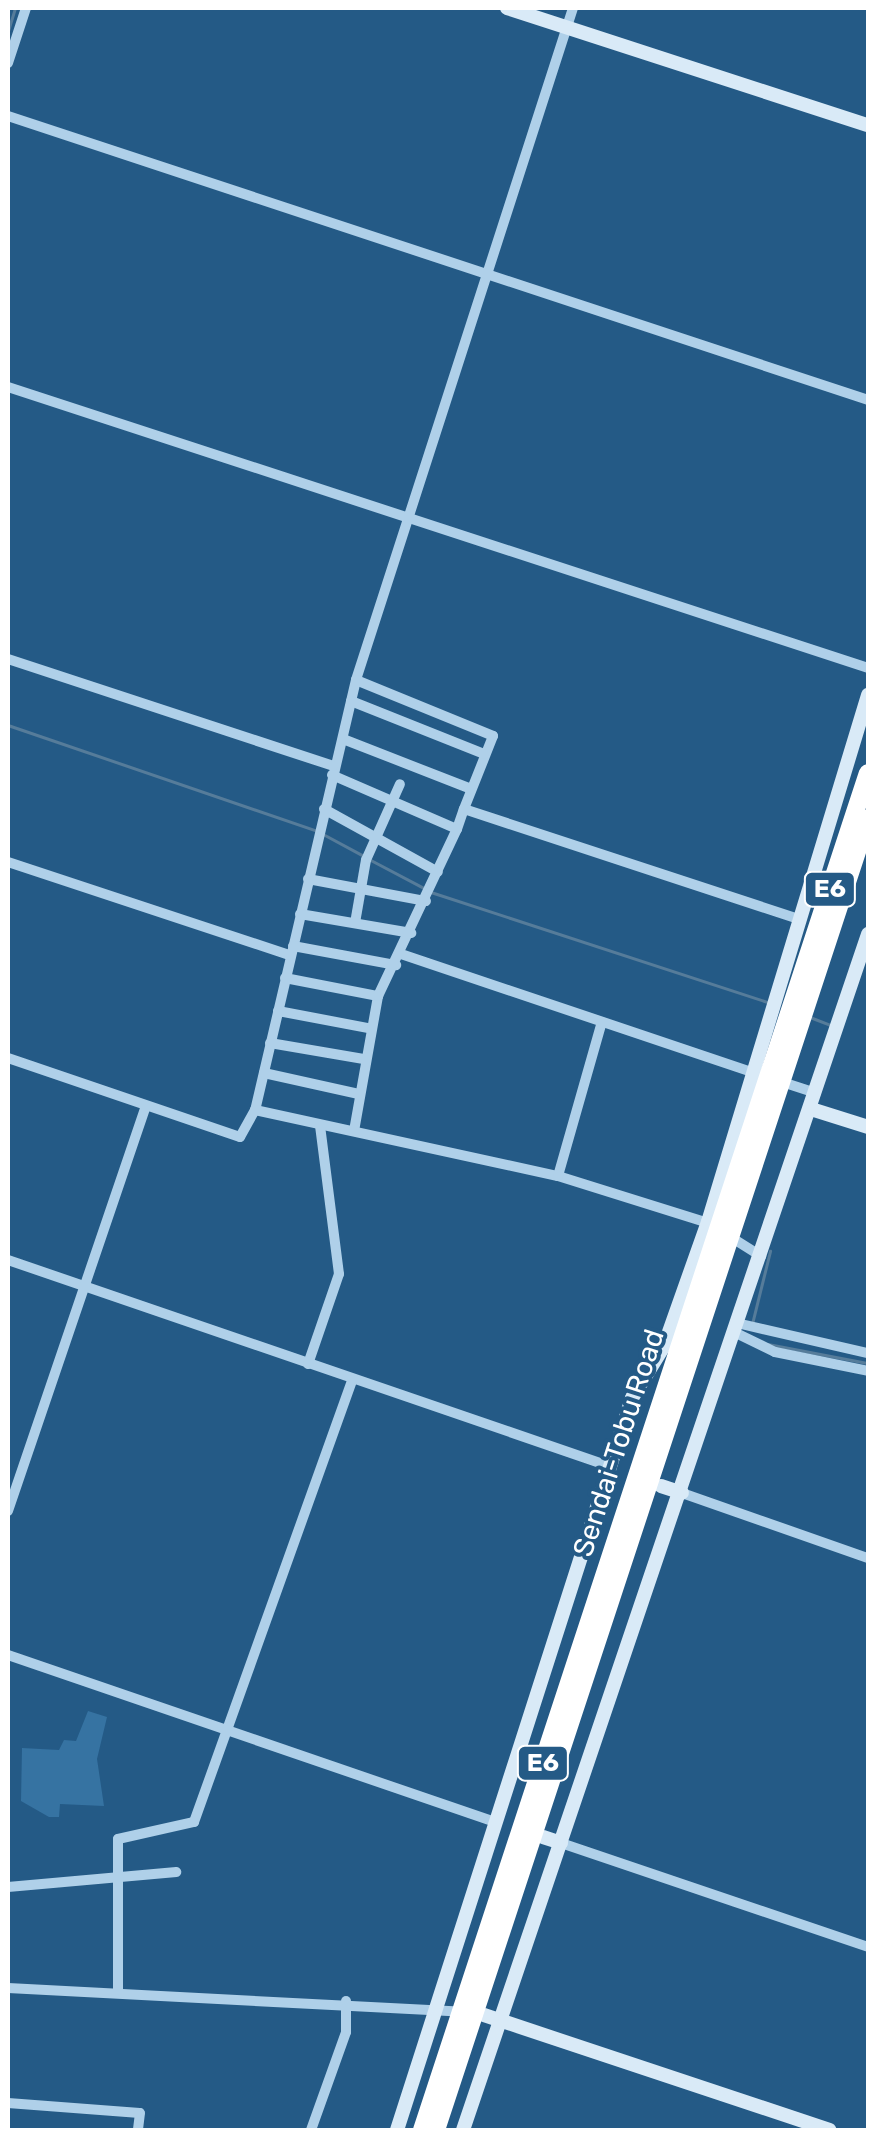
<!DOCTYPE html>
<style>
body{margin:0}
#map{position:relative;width:876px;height:2138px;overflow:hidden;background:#245a86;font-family:Rubik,sans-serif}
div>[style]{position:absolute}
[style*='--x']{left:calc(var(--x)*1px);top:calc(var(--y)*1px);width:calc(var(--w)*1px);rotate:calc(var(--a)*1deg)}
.green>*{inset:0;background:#3673a2}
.stream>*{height:2.5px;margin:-1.25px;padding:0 1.25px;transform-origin:1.25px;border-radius:1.25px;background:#567c9a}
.street>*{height:10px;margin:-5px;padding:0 5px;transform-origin:5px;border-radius:5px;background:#afd0e9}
.secondary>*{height:14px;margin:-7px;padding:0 7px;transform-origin:7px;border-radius:7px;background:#d9eaf7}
.highway>*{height:18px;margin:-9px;padding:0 9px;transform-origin:9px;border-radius:9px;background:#fff}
span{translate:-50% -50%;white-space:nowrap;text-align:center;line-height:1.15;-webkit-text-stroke:8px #245a86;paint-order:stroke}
.shield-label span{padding:2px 8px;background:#245a86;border:2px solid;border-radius:8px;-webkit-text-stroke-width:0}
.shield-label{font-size:25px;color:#fff;font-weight:700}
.street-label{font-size:28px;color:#fff}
.frame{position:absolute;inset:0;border:10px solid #fff;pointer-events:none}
</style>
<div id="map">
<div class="green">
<div style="clip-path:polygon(88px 1711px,107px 1717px,97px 1759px,104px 1806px,60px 1804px,59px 1817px,49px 1817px,21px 1801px,22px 1748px,59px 1750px,64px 1740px,76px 1741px)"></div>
</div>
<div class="stream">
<div style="--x:8;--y:31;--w:24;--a:-73"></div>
<div style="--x:8;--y:725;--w:328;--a:18.9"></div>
<div style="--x:325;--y:835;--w:42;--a:28.4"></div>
<div style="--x:369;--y:859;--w:62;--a:27.8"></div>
<div style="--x:431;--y:892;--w:357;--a:18.1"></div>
<div style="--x:810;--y:1017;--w:22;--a:21"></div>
<div style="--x:752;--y:1324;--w:75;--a:-76.1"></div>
<div style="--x:768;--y:1344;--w:102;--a:10.8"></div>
</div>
<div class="street">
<div style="--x:573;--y:8;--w:706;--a:107.9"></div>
<div style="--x:356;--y:680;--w:442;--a:103.2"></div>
<div style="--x:255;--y:1110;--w:310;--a:12.3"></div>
<div style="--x:558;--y:1176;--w:160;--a:17.4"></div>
<div style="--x:8;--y:63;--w:58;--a:-71.9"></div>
<div style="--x:8;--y:116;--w:906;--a:18.27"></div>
<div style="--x:8;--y:387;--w:905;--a:18.09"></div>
<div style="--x:8;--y:659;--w:342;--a:18.2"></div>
<div style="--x:356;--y:680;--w:148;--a:22.2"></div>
<div style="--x:493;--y:736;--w:79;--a:111.7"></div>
<div style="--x:351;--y:701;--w:143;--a:21.7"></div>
<div style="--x:343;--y:739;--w:137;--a:21.3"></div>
<div style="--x:332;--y:775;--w:136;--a:23.4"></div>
<div style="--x:457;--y:829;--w:21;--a:-71"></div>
<div style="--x:464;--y:809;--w:349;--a:18.2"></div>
<div style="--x:324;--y:809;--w:130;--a:28.9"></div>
<div style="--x:8;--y:862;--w:297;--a:18.3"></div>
<div style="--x:308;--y:879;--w:120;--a:10.6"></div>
<div style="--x:300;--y:914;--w:113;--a:9.7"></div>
<div style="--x:355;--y:923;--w:64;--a:-80.1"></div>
<div style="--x:366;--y:860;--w:83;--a:-65.9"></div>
<div style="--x:293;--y:946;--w:105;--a:10.5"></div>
<div style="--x:401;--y:954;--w:379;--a:18.6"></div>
<div style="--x:285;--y:978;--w:95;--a:11"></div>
<div style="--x:278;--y:1011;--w:92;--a:10.7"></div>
<div style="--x:270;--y:1043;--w:95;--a:9.7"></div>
<div style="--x:8;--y:1058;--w:245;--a:18.8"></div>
<div style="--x:240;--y:1137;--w:31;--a:-61"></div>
<div style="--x:264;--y:1073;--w:97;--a:12.5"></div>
<div style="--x:776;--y:1080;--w:42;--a:18"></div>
<div style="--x:354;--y:1131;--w:137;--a:-79.9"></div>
<div style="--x:378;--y:996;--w:185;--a:-64.7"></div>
<div style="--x:558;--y:1176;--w:160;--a:-74.1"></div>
<div style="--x:729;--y:1236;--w:38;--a:32"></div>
<div style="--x:8;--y:1260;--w:635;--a:18.92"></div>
<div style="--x:741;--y:1324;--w:130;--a:12.9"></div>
<div style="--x:738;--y:1334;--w:41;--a:25.9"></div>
<div style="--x:775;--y:1352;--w:95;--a:11.5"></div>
<div style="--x:308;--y:1364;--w:95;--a:-71"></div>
<div style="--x:339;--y:1274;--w:150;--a:-97.3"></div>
<div style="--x:682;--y:1493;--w:197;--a:19.3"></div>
<div style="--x:8;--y:1511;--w:428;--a:-71.2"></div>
<div style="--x:8;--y:1655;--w:515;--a:18.93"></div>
<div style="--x:561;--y:1843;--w:324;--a:18.7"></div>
<div style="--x:8;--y:1887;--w:169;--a:-5.1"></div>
<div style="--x:8;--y:1988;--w:446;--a:3"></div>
<div style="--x:118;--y:1990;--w:151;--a:-90"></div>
<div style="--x:118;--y:1839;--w:78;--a:-12.6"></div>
<div style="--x:194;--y:1822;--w:469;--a:-70.3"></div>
<div style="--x:8;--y:2103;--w:132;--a:4.3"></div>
<div style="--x:140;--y:2113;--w:17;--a:97"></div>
<div style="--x:311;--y:2130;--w:104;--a:-70.3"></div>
<div style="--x:346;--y:2032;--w:31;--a:-90"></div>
</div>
<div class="secondary">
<div style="--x:507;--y:8;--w:379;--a:18"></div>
<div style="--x:811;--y:1109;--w:60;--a:17.5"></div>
<div style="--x:661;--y:1486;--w:22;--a:18"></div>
<div style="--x:543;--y:1837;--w:19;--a:18"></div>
<div style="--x:484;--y:2015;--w:364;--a:18.4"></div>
<div style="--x:397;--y:2130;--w:769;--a:-72.2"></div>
<div style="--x:632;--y:1398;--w:61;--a:-58.4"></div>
<div style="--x:664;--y:1346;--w:132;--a:-70.5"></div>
<div style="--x:708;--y:1222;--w:551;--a:-73.11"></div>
<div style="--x:463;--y:2130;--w:1263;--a:-71.29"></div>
</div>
<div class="highway">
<div style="--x:422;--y:2130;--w:1428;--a:-71.81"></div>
<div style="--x:436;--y:2130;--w:1381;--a:-71.77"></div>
</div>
<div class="shield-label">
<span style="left:830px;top:889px">E6</span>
<span style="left:543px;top:1763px">E6</span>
</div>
<div class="street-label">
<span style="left:619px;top:1443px;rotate:-72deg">Sendai-Tobu Road</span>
</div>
<div class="frame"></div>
</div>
